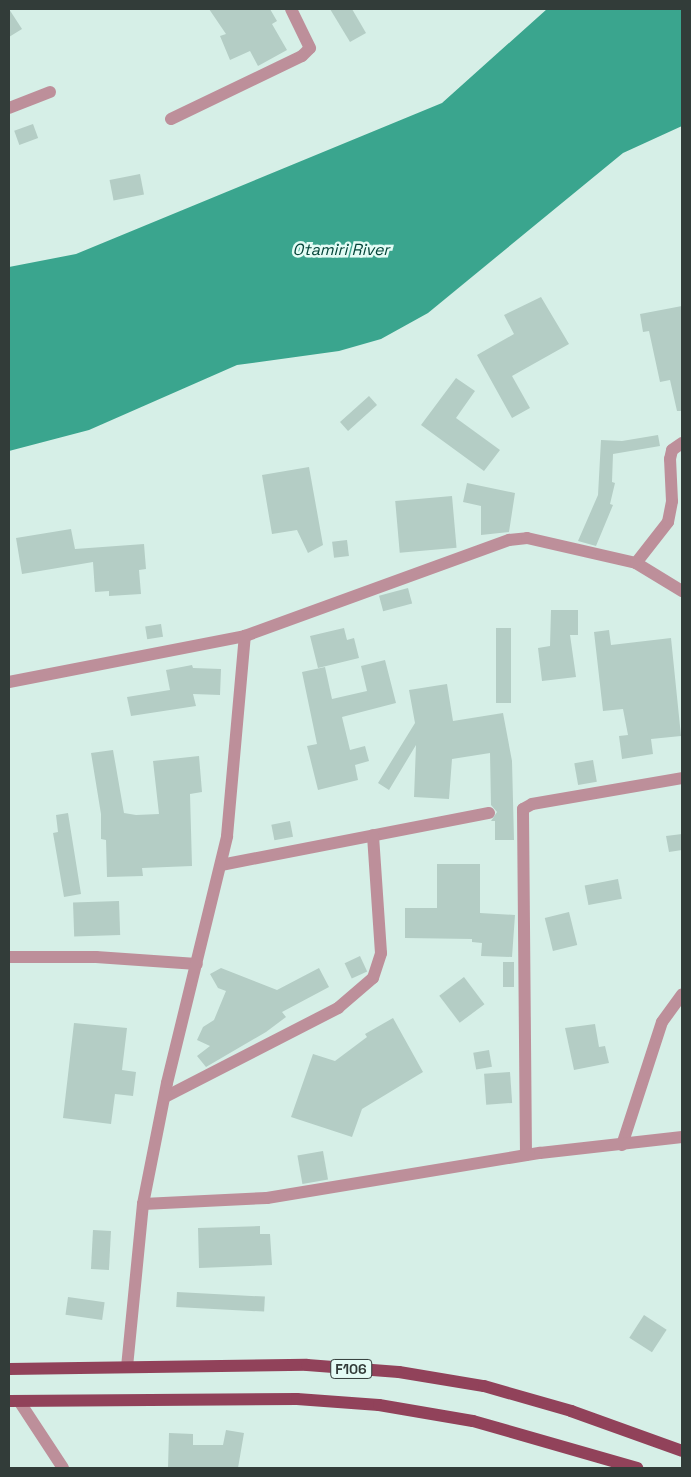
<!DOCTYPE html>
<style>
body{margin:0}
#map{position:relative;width:691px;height:1477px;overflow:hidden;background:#d6efe7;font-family:"Space Grotesk",sans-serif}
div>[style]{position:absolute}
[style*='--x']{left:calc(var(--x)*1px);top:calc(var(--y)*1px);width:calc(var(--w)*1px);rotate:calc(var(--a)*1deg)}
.water>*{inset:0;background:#3aa58e}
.building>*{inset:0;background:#b4cdc5;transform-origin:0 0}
.minor>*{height:12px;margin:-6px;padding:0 6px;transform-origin:6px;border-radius:6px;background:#bd8f9a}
.major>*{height:12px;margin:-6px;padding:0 6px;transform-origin:6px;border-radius:6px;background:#91425a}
span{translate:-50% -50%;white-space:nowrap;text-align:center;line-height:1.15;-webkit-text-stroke:5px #e3fcf5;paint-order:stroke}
.shield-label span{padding:1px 4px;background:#e3fcf5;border:1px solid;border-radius:4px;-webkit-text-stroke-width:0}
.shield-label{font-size:14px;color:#323c39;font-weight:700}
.water-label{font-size:16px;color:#044539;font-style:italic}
.frame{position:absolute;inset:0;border:10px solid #323c39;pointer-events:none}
</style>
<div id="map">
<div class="water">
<div style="clip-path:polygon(547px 9px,682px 9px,682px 126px,623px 153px,428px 313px,381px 339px,339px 351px,237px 365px,89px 430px,9px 451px,9px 267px,76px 254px,442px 103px)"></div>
</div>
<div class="building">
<div style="clip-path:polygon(9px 9px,22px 29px,9px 37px)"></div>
<div style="clip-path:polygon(209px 9px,270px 9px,277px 21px,272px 24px,287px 50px,258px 66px,250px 51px,230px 60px,220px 36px,226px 34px)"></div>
<div style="clip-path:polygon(330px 9px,352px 9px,366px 33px,350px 42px)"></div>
<div style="left:33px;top:124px;width:15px;height:20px;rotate:70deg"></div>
<div style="left:140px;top:174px;width:21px;height:31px;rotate:79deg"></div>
<div style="clip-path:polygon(541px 297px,569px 344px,512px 376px,530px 408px,512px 418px,477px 355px,514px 334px,504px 315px)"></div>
<div style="clip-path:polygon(682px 306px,682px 411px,677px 411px,670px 380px,660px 382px,649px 331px,643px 332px,640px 314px)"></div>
<div style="clip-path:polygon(456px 378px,475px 391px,456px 418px,500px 450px,484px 471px,421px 425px)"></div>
<div style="left:369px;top:396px;width:12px;height:39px;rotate:48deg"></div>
<div style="clip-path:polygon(658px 435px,660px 446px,613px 454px,612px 482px,615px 483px,610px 504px,613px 505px,596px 546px,578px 541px,598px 495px,601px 440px,622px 441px)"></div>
<div style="clip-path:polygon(309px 467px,323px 545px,308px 553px,297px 530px,272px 534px,262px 475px)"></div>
<div style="clip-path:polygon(467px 483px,515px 493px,509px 532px,481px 535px,481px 506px,463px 502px)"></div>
<div style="left:452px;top:496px;width:52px;height:57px;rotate:85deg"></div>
<div style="clip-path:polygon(71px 529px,75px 549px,144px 544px,146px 569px,139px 570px,141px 594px,109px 596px,109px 591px,95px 592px,93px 562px,22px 574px,16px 538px)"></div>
<div style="left:347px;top:540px;width:16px;height:15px;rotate:83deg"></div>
<div style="left:408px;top:588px;width:16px;height:30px;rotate:75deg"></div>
<div style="clip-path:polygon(551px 610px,578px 610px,578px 635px,570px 635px,576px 677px,542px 681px,538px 648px,550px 646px)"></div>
<div style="left:161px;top:624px;width:13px;height:16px;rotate:81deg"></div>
<div style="clip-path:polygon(344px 628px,347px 640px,354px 638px,359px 658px,318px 668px,310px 636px)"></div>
<div style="left:496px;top:628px;width:15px;height:75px"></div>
<div style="clip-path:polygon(609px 630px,611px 645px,671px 638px,681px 736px,651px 739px,653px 754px,622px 759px,619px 736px,628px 735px,623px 709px,603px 711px,594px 632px)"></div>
<div style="clip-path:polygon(385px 660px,396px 703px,342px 717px,350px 750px,365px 746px,369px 761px,355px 765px,358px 780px,318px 790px,307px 746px,317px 744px,302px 672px,325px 667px,332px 699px,367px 691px,361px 666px)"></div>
<div style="clip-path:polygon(192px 665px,193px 668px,221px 669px,220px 695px,193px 694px,196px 706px,131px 716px,127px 697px,170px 690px,166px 670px)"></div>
<div style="clip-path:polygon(447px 684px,453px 721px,503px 713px,512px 761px,514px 840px,495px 840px,495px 821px,491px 821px,497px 812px,491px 805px,490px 753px,452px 759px,449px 799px,414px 797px,416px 745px,389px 790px,378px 783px,415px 723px,409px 690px)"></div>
<div style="clip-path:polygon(113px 750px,124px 813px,136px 815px,159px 814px,153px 761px,199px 756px,202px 792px,190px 794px,192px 866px,142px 868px,143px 876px,107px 877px,106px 840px,101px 839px,101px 814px,91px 753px)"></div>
<div style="left:593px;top:760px;width:22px;height:19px;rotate:80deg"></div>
<div style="clip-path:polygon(68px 813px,81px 894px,64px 897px,53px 833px,58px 832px,56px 815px)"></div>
<div style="left:290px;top:821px;width:16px;height:19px;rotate:79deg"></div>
<div style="clip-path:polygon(682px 834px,682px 850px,669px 852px,666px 836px)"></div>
<div style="clip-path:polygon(437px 864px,480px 864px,480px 913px,515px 915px,512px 957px,481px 956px,482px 943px,472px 942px,472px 939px,405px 938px,405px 908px,437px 908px)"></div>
<div style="left:618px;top:879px;width:20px;height:34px;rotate:79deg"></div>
<div style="left:119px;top:901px;width:34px;height:46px;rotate:88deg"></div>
<div style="left:569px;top:912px;width:34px;height:25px;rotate:76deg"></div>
<div style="left:360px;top:956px;width:17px;height:17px;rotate:65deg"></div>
<div style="left:503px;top:962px;width:11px;height:25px"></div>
<div style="clip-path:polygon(221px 968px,277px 990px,319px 968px,329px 987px,282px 1012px,286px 1017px,266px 1032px,206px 1067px,197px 1056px,210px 1046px,197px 1040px,203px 1027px,214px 1020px,226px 991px,218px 988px,210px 974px)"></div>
<div style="left:464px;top:977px;width:34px;height:31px;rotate:53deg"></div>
<div style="clip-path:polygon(393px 1018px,423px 1072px,362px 1109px,352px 1137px,291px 1117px,313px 1054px,335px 1061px,367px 1037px,365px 1034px)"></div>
<div style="clip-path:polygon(74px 1023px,127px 1028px,122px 1070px,136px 1072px,133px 1096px,115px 1094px,111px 1124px,63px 1118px)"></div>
<div style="clip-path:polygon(595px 1024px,599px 1047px,605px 1046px,609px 1063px,574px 1070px,565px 1028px)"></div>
<div style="left:489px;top:1050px;width:17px;height:16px;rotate:80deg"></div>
<div style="left:510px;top:1072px;width:31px;height:26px;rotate:86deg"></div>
<div style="left:323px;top:1151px;width:29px;height:26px;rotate:80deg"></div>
<div style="clip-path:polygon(260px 1226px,260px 1234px,270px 1234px,272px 1265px,199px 1268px,198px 1228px)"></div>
<div style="left:93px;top:1230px;width:18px;height:39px;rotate:3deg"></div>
<div style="left:177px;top:1292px;width:88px;height:15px;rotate:3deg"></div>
<div style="left:68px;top:1297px;width:37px;height:18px;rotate:8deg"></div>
<div style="left:644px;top:1315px;width:27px;height:27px;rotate:33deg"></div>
<div style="clip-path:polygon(226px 1430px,244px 1433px,238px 1468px,168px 1468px,169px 1433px,193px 1434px,193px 1445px,223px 1445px)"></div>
</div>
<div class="minor">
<div style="--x:9;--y:108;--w:44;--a:-21.3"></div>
<div style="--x:171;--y:119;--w:145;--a:-25.7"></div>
<div style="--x:302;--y:56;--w:11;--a:-45"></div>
<div style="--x:310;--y:48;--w:43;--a:-116"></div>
<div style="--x:636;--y:563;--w:52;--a:-52"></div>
<div style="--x:668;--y:522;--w:21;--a:-79"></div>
<div style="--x:672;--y:501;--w:42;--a:-92.7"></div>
<div style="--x:670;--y:459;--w:9;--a:-77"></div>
<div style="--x:672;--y:450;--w:12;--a:-35"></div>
<div style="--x:9;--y:682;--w:240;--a:-11"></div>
<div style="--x:245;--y:636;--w:281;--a:-20"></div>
<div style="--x:509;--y:540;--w:18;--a:-6"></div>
<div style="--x:527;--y:538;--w:112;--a:12.9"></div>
<div style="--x:636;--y:563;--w:54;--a:31.3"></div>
<div style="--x:221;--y:865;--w:273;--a:-11"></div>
<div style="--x:9;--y:957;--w:87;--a:0"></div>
<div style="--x:96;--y:957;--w:101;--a:4"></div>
<div style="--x:165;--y:1097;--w:195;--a:-27.2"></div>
<div style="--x:338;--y:1008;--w:46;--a:-40.6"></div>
<div style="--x:373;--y:978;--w:26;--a:-72"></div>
<div style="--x:381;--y:953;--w:118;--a:-93.9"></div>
<div style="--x:622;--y:1145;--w:129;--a:-72"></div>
<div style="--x:662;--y:1022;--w:34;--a:-54"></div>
<div style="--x:526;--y:1155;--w:346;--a:-90.5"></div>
<div style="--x:523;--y:809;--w:10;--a:-29"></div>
<div style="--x:532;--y:804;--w:152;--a:-9.8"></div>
<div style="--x:143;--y:1204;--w:124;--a:-2.8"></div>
<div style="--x:267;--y:1198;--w:277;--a:-9.4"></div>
<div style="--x:540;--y:1153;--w:143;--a:-6.4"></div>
<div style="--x:127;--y:1367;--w:164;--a:-84.4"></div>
<div style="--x:143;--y:1204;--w:123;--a:-78.8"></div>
<div style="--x:167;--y:1083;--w:254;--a:-76.3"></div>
<div style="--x:227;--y:836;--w:201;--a:-84.9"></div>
<div style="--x:19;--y:1401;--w:80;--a:56.7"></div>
</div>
<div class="major">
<div style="--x:9;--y:1369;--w:298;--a:-0.8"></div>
<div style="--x:307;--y:1365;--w:92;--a:4.4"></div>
<div style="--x:399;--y:1372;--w:86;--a:9.4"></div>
<div style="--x:484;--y:1386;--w:91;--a:16"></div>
<div style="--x:571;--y:1411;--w:118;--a:19.8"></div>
<div style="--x:9;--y:1401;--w:288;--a:-0.4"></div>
<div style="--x:297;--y:1399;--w:82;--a:4.2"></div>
<div style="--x:379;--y:1405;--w:95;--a:9.7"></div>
<div style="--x:473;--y:1421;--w:171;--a:16"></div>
</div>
<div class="shield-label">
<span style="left:351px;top:1369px">F106</span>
</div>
<div class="water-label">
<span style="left:341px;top:250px">Otamiri River</span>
</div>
<div class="frame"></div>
</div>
